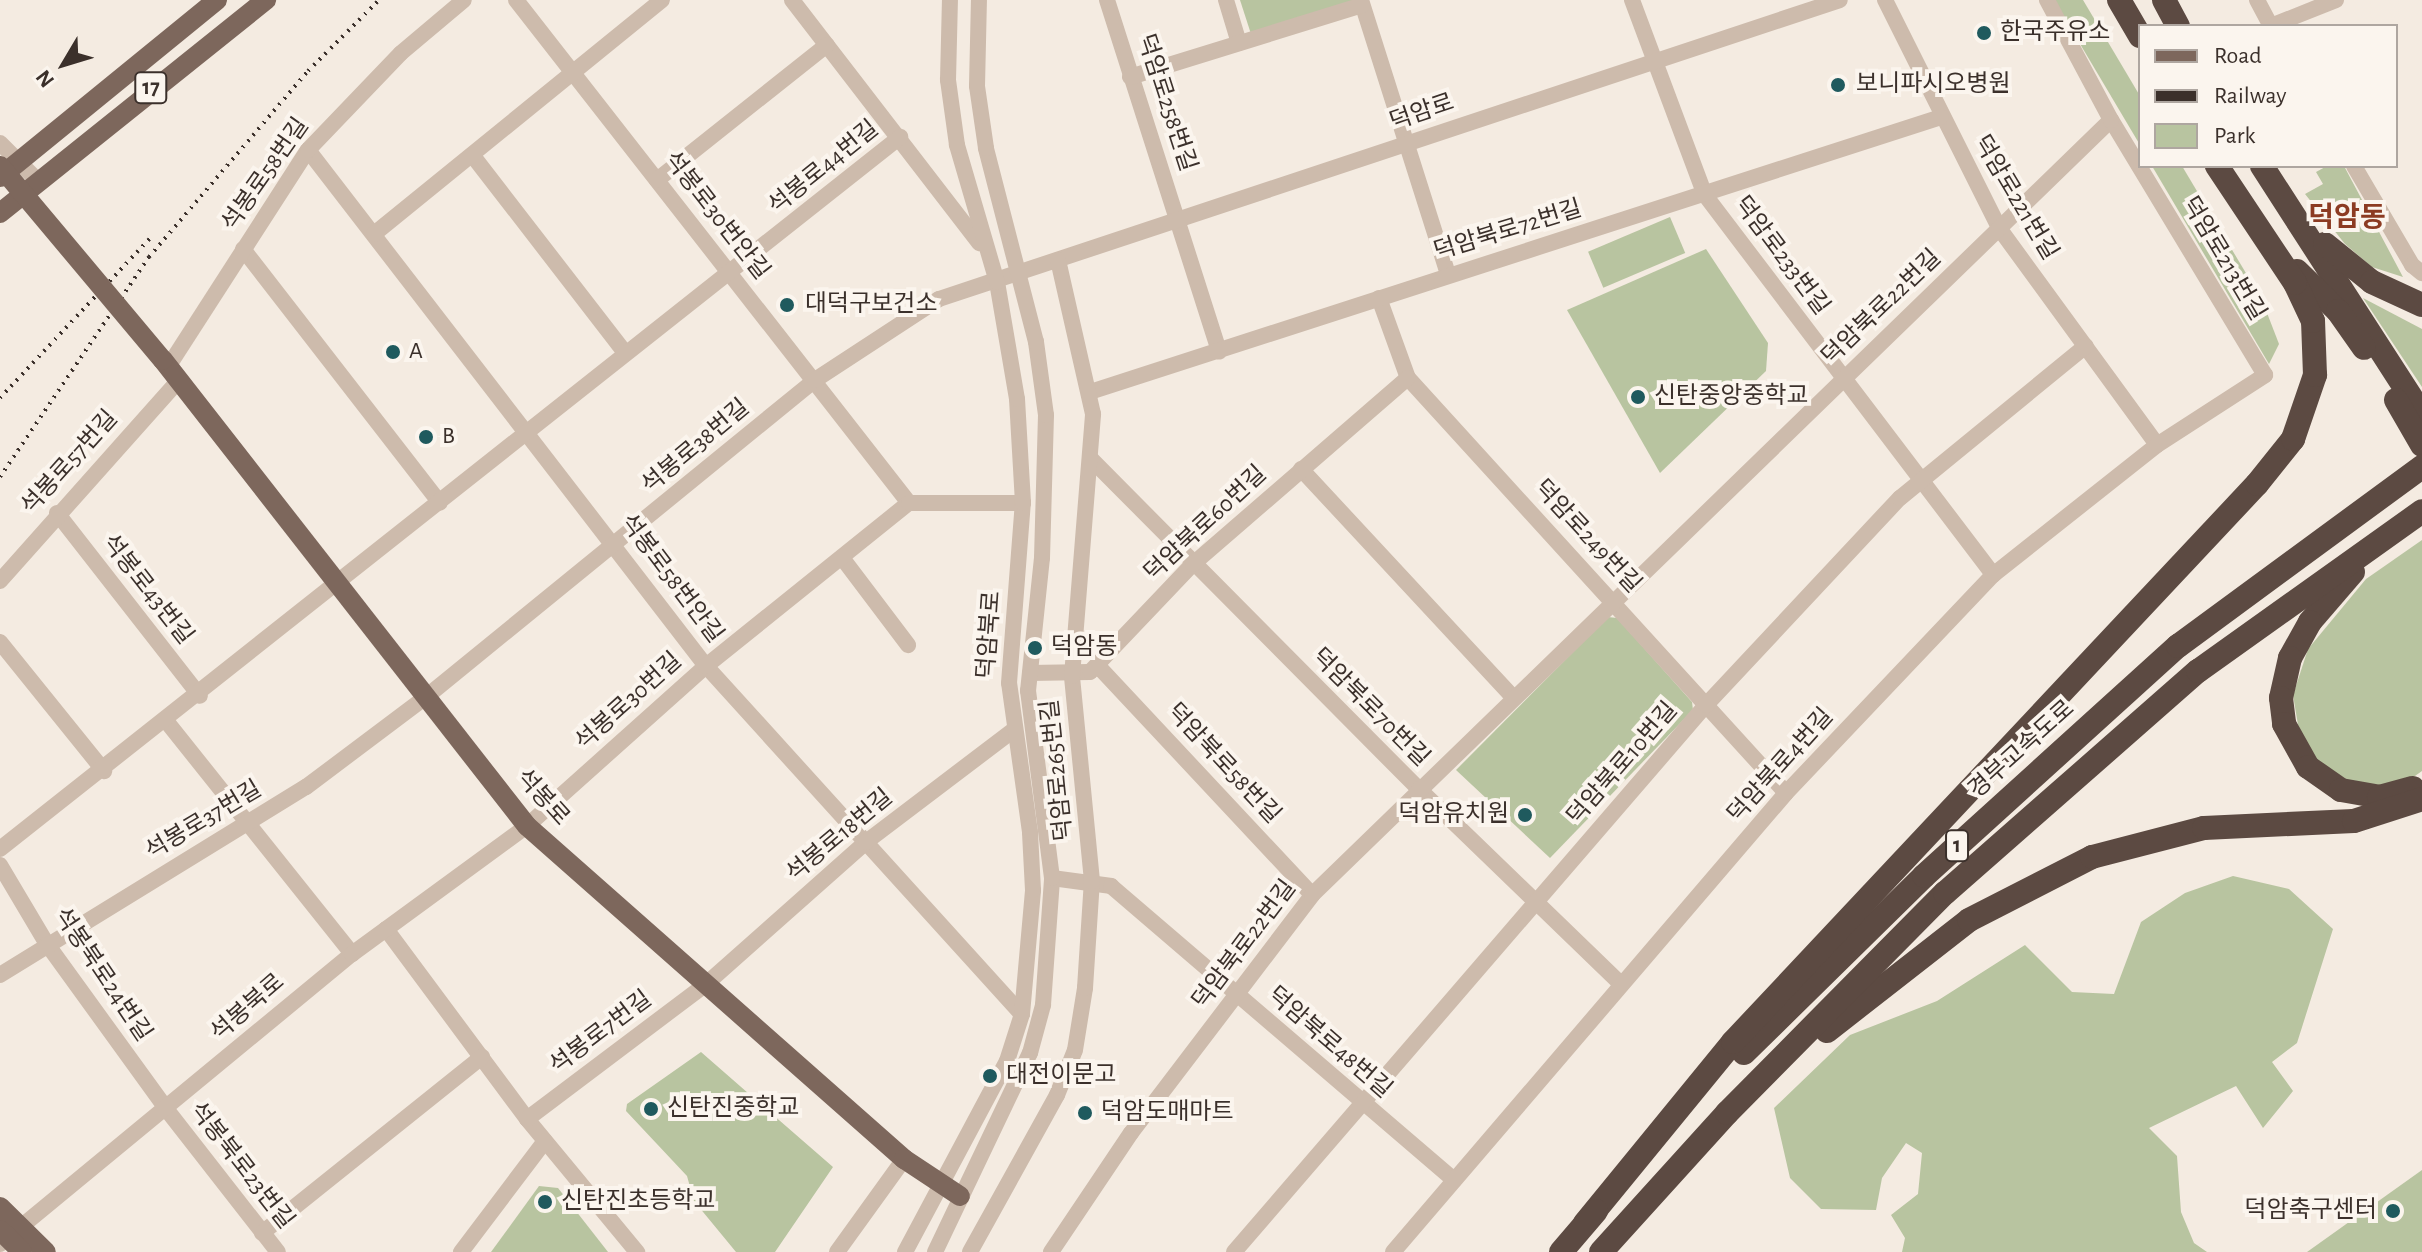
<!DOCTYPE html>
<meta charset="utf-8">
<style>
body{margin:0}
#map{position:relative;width:2422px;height:1252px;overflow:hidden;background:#f4ebe1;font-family:"Alegreya Sans","Noto Sans KR",sans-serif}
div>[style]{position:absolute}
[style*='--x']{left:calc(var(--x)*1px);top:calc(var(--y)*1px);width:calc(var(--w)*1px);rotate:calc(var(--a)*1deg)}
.green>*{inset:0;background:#b8c4a0;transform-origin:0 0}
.minor>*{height:16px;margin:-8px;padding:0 8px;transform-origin:8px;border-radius:8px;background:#cdbbac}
.major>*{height:20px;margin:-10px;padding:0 10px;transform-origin:10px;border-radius:10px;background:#7d675c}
.highway>*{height:24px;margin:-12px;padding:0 12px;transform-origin:12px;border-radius:12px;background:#5c4a42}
.rail>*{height:4px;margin-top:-2px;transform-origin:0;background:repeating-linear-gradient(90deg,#3b302b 0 2px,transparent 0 8px)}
.major-bridge>*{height:20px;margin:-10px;padding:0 10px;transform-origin:10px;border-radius:10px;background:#7d675c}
.dots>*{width:22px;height:22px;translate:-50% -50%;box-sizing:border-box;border:4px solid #fbf5ee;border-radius:50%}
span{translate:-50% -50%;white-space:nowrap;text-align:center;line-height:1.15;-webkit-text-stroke:8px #fbf5ee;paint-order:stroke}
.shield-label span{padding:2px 6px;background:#fbf5ee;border:2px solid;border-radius:6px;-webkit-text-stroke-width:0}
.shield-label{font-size:22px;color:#3b302b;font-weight:700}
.poi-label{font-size:24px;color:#3b302b}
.left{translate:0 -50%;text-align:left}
.right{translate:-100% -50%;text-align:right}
.street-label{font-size:24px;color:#3b302b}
.quarter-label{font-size:28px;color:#8c3b22;font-weight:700}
.legend{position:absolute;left:2138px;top:24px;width:260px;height:144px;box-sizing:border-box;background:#fbf5ee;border:2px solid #aea6a0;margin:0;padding:10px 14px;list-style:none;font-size:24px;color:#3b302b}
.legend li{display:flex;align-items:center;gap:16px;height:40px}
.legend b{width:40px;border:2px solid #aea6a0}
.north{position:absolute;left:24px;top:24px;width:80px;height:80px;-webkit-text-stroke:6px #fbf5ee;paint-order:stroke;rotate:232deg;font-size:22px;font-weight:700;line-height:32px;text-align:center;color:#3b302b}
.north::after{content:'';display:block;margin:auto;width:28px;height:36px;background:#3b302b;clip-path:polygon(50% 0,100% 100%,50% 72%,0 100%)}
</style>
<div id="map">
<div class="green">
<div style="clip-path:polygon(1240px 0,1355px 0,1251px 34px)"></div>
<div style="clip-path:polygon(2054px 0,2083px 0,2140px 96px,2140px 145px)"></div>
<div style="clip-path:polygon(2152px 166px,2182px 166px,2262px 300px,2279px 344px,2269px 364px)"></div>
<div style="clip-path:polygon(2327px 166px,2344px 166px,2403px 277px,2372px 267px,2345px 244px,2305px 194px,2323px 184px,2316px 172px)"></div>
<div style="left:1670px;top:217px;width:39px;height:89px;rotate:67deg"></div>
<div style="clip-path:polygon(1706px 249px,1768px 343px,1766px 371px,1660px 473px,1567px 310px)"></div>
<div style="clip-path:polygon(2363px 298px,2422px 329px,2422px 387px)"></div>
<div style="clip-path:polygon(2422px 540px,2422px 771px,2405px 783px,2365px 788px,2324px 768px,2301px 743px,2293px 695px,2308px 649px,2366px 579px)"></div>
<div style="clip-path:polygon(1608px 617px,1617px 618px,1692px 702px,1693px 710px,1550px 858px,1456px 770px)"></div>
<div style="clip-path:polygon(2233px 876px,2289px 889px,2333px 929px,2297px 1043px,2272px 1062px,2293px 1091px,2263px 1128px,2236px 1086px,2149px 1128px,2177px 1156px,2181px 1212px,2194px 1243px,2207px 1252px,1902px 1252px,1905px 1238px,1891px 1215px,1918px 1194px,1922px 1153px,1906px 1143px,1882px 1178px,1876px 1210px,1821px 1209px,1790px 1178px,1774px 1108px,1850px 1035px,1937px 1001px,2025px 945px,2072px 992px,2114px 994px,2141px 922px,2185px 893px)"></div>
<div style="clip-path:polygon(701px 1052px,833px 1167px,775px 1252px,736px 1252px,694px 1201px,687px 1176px,626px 1111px,627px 1104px)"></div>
<div style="clip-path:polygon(2422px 1170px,2422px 1252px,2307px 1252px)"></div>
<div style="clip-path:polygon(539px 1186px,558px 1188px,608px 1252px,491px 1252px)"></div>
</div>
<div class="minor">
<div style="--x:516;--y:0;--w:638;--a:52"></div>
<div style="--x:792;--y:0;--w:307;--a:52.4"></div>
<div style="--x:1107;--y:0;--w:369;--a:72.3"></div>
<div style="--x:1226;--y:0;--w:45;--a:73.2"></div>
<div style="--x:1361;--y:0;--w:287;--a:72.4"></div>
<div style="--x:1632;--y:0;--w:208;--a:69.5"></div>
<div style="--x:1705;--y:195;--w:477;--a:52.8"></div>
<div style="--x:1885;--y:0;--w:255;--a:63.4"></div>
<div style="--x:1999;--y:228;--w:268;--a:53.9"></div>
<div style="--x:2257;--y:0;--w:30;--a:62"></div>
<div style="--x:2271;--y:26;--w:70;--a:-21.8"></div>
<div style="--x:1130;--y:77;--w:243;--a:-17.2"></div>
<div style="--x:0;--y:143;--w:52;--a:45"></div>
<div style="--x:308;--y:150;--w:652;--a:52.36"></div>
<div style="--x:706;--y:666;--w:470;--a:47.8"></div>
<div style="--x:473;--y:156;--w:249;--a:52.3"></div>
<div style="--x:2354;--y:166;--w:115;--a:59.6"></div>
<div style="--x:2412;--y:265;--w:13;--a:39"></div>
<div style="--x:657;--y:180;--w:217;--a:-38.5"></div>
<div style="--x:374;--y:234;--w:371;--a:-39.1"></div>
<div style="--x:243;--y:249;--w:321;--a:52.2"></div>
<div style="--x:1379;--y:298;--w:85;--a:70.1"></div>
<div style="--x:1408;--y:378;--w:561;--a:47.67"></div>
<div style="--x:168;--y:367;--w:258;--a:-57.2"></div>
<div style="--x:308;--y:150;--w:134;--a:-46.2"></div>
<div style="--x:401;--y:53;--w:82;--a:-40.1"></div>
<div style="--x:1090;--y:392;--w:894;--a:-17.91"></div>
<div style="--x:1091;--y:459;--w:465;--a:45.2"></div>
<div style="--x:1419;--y:789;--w:281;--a:44"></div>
<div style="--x:1301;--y:469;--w:310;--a:47.1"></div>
<div style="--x:57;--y:513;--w:232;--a:52"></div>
<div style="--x:843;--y:559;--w:108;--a:52.9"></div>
<div style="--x:0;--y:581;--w:269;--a:-48.3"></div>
<div style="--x:0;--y:642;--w:166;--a:51.1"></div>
<div style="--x:1098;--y:666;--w:313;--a:46.9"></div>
<div style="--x:1030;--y:673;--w:60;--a:-1"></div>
<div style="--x:1090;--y:672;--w:149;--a:-46.4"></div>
<div style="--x:1193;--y:564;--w:284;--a:-40.9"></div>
<div style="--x:167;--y:722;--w:297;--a:51.4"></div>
<div style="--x:0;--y:849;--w:1148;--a:-38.35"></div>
<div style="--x:0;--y:865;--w:92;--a:59.3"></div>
<div style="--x:47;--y:944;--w:205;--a:54.1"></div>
<div style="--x:167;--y:1110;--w:180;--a:52"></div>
<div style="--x:1052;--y:878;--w:60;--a:7.7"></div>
<div style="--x:1111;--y:886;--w:452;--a:40.6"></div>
<div style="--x:386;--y:929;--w:237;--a:53.4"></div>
<div style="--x:527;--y:1119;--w:173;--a:50.4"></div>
<div style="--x:0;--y:975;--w:359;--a:-31.6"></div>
<div style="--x:306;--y:787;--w:150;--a:-36.9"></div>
<div style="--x:426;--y:697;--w:502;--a:-39.18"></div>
<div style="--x:815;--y:380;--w:148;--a:-33.2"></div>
<div style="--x:939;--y:299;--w:949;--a:-18.36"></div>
<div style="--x:527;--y:1119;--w:223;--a:-37"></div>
<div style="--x:705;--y:985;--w:215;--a:-41.6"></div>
<div style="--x:866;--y:842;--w:183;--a:-37.2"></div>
<div style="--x:262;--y:1233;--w:282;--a:-38.7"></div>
<div style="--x:0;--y:1244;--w:456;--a:-39.5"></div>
<div style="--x:352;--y:954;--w:217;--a:-36.2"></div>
<div style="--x:527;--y:826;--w:240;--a:-41.8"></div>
<div style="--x:706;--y:666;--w:260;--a:-38.8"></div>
<div style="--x:909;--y:503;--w:114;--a:0"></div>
<div style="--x:461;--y:1252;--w:139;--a:-52.9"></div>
<div style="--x:837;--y:1252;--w:115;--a:-54.2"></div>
<div style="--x:905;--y:1252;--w:217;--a:-61.9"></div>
<div style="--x:1007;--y:1061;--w:49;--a:-72.3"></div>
<div style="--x:1022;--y:1014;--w:124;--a:-84.9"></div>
<div style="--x:1033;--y:890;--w:58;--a:-93"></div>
<div style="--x:1030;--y:832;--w:150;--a:-98"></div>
<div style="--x:1009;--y:683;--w:181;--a:-85.6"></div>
<div style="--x:1023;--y:503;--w:104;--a:-93.3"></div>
<div style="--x:1017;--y:399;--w:119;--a:-99.7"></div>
<div style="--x:997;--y:282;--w:143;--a:-106.3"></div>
<div style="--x:957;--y:145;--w:66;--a:-97.9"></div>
<div style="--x:948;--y:80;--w:80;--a:-88.6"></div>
<div style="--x:935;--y:1252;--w:221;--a:-64.5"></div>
<div style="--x:1030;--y:1053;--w:50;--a:-74.8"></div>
<div style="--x:1043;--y:1005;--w:127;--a:-85.9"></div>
<div style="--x:1052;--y:878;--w:189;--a:-97.3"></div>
<div style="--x:1028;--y:691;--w:134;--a:-84"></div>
<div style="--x:1042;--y:558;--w:143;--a:-88.4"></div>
<div style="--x:1046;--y:415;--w:74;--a:-97.8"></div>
<div style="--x:1036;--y:342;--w:200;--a:-104.5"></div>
<div style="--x:986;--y:148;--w:63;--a:-98.3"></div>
<div style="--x:977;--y:86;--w:86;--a:-88.7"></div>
<div style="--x:970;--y:1252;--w:179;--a:-61"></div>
<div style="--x:1057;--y:1095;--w:48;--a:-68.2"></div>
<div style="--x:1075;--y:1050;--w:63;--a:-80.8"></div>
<div style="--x:1085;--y:988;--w:107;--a:-86.3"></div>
<div style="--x:1092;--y:881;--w:206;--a:-95.6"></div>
<div style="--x:1072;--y:676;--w:263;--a:-85.4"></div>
<div style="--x:1093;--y:414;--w:158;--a:-102.8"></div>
<div style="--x:1051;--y:1252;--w:143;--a:-56.1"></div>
<div style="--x:1131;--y:1133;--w:299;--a:-52.7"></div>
<div style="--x:1312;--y:895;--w:1113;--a:-44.13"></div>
<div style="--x:1234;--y:1252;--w:722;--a:-49.21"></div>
<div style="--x:1706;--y:705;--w:284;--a:-46.9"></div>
<div style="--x:1900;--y:498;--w:240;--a:-39.3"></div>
<div style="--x:1393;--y:1252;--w:604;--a:-49.43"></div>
<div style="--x:1786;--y:793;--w:301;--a:-46.5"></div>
<div style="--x:1993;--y:575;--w:209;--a:-38.4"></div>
<div style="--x:2157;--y:445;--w:129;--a:-32.9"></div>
<div style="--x:2265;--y:375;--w:298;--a:-121.1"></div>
<div style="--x:2111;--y:120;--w:136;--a:-118.1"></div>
</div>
<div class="major">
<div style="--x:0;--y:177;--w:280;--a:-39.2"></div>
<div style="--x:0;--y:213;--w:341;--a:-38.7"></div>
<div style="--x:163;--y:360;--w:591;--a:52.01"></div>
<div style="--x:527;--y:826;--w:503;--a:41.45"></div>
<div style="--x:904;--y:1159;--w:67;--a:33.5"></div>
<div style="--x:0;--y:1207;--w:64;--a:44.4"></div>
<div style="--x:0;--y:1230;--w:31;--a:45"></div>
</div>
<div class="highway">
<div style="--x:2119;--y:0;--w:42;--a:59.7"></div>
<div style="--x:2164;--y:0;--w:30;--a:62"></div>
<div style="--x:2262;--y:166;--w:295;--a:57.2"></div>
<div style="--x:2325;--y:244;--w:60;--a:39"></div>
<div style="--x:2372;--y:282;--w:55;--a:24.7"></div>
<div style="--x:2297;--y:271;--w:57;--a:44.3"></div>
<div style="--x:2338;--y:311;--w:45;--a:54.9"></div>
<div style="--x:2396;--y:400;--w:52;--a:60"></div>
<div style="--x:2353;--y:572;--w:66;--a:130.7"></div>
<div style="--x:2310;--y:622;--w:41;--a:119.1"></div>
<div style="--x:2290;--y:658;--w:41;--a:102.7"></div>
<div style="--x:2281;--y:698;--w:26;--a:83"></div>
<div style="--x:2284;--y:724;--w:49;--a:60.8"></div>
<div style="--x:2308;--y:767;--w:40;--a:34.9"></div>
<div style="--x:2341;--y:790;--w:39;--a:10"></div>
<div style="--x:2379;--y:797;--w:35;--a:-15"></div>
<div style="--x:1827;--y:1031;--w:180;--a:-38"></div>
<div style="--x:1969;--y:920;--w:138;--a:-27.1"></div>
<div style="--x:2092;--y:857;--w:116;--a:-14.5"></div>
<div style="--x:2204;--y:828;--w:150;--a:-2.7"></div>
<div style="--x:2354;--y:821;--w:71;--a:-17.9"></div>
<div style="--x:1744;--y:1053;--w:252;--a:-44.5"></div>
<div style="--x:1924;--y:876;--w:343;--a:-42.2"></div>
<div style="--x:2178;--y:646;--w:303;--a:-36.3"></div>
<div style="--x:1585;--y:1223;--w:234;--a:-50.7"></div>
<div style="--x:1733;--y:1042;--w:765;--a:-46.8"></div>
<div style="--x:2257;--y:484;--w:58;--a:-51.3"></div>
<div style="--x:2293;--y:439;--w:68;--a:-71"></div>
<div style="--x:2315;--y:375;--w:54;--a:-92.1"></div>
<div style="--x:2313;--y:321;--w:42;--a:-115.3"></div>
<div style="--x:2295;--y:283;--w:141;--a:-123.7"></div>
<div style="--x:1561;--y:1252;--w:54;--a:-49.5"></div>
<div style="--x:1601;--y:1252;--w:188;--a:-47.8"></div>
<div style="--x:1727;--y:1113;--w:310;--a:-45.3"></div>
<div style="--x:1945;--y:893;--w:337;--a:-41.3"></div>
<div style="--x:2198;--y:671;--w:275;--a:-35.5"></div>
</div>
<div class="rail">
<div style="--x:0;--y:398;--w:219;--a:-46.8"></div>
<div style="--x:0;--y:477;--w:266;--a:-55.9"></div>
<div style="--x:149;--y:257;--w:245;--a:-49.5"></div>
<div style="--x:308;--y:71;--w:100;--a:-45"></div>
</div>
<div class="major-bridge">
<div style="--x:0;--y:166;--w:253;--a:50"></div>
</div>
<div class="dots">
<div style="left:1984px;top:33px;background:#1f5a5e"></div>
<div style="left:1838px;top:85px;background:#1f5a5e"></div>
<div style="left:787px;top:305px;background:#1f5a5e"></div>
<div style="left:393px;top:352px;background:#1f5a5e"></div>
<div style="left:1638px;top:397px;background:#1f5a5e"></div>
<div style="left:426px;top:437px;background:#1f5a5e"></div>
<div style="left:1035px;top:648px;background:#1f5a5e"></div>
<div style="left:1525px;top:815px;background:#1f5a5e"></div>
<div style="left:990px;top:1076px;background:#1f5a5e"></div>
<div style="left:651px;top:1109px;background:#1f5a5e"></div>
<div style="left:1085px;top:1113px;background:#1f5a5e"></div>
<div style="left:545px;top:1202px;background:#1f5a5e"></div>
<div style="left:2393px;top:1211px;background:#1f5a5e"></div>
</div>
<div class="shield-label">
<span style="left:151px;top:88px">17</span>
<span style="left:1957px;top:846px">1</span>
</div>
<div class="poi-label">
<span class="left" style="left:2000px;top:33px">한국주유소</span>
<span class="left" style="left:1856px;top:85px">보니파시오병원</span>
<span class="left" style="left:805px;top:305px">대덕구보건소</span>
<span class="left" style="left:409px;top:352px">A</span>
<span class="left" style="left:1654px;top:397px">신탄중앙중학교</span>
<span class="left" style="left:442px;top:437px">B</span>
<span class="left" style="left:1051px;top:648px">덕암동</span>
<span class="right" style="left:1509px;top:815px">덕암유치원</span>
<span class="left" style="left:1006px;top:1076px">대전이문고</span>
<span class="left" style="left:667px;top:1109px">신탄진중학교</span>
<span class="left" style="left:1101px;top:1113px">덕암도매마트</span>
<span class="left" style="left:561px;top:1202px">신탄진초등학교</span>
<span class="right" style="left:2377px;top:1211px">덕암축구센터</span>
</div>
<div class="street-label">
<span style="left:1166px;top:103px;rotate:72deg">덕암로258번길</span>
<span style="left:1422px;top:113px;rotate:-19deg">덕암로</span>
<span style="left:824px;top:168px;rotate:-39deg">석봉로44번길</span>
<span style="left:266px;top:175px;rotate:-55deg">석봉로58번길</span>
<span style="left:2015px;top:198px;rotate:59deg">덕암로221번길</span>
<span style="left:716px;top:216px;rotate:52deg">석봉로30번안길</span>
<span style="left:1508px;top:231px;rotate:-17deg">덕암북로72번길</span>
<span style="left:1781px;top:256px;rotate:53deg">덕암로233번길</span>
<span style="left:2223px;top:259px;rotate:59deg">덕암로213번길</span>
<span style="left:1882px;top:308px;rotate:-44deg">덕암북로22번길</span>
<span style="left:696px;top:447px;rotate:-40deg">석봉로38번길</span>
<span style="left:70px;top:463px;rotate:-48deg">석봉로57번길</span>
<span style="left:1206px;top:524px;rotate:-43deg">덕암북로60번길</span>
<span style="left:1587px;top:537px;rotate:47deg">덕암로249번길</span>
<span style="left:671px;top:579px;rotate:53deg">석봉로58번안길</span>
<span style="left:147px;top:590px;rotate:52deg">석봉로43번길</span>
<span style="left:990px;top:635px;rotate:-86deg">덕암북로</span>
<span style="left:629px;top:702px;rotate:-42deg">석봉로30번길</span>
<span style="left:1370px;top:708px;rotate:45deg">덕암북로70번길</span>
<span style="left:2022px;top:750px;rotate:-42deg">경부고속도로</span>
<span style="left:1223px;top:764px;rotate:47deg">덕암북로58번길</span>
<span style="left:1623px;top:764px;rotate:-49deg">덕암북로10번길</span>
<span style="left:1781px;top:766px;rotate:-48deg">덕암북로4번길</span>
<span style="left:1058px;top:770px;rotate:-96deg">덕암로265번길</span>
<span style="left:542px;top:798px;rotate:48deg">석봉로</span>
<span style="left:204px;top:821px;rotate:-31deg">석봉로37번길</span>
<span style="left:840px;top:836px;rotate:-40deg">석봉로18번길</span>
<span style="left:1245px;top:945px;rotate:-53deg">덕암북로22번길</span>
<span style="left:102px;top:975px;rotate:56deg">석봉북로24번길</span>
<span style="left:248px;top:1008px;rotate:-41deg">석봉북로</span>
<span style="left:601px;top:1033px;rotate:-37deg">석봉로7번길</span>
<span style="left:1329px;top:1043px;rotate:41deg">덕암북로48번길</span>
<span style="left:241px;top:1166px;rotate:52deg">석봉북로23번길</span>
</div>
<div class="quarter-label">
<span style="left:2347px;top:218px">덕암동</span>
</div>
<ul class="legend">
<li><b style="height:10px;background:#7d675c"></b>Road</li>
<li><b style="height:10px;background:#3b302b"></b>Railway</li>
<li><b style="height:22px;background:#b8c4a0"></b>Park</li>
</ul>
<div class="north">N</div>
</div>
